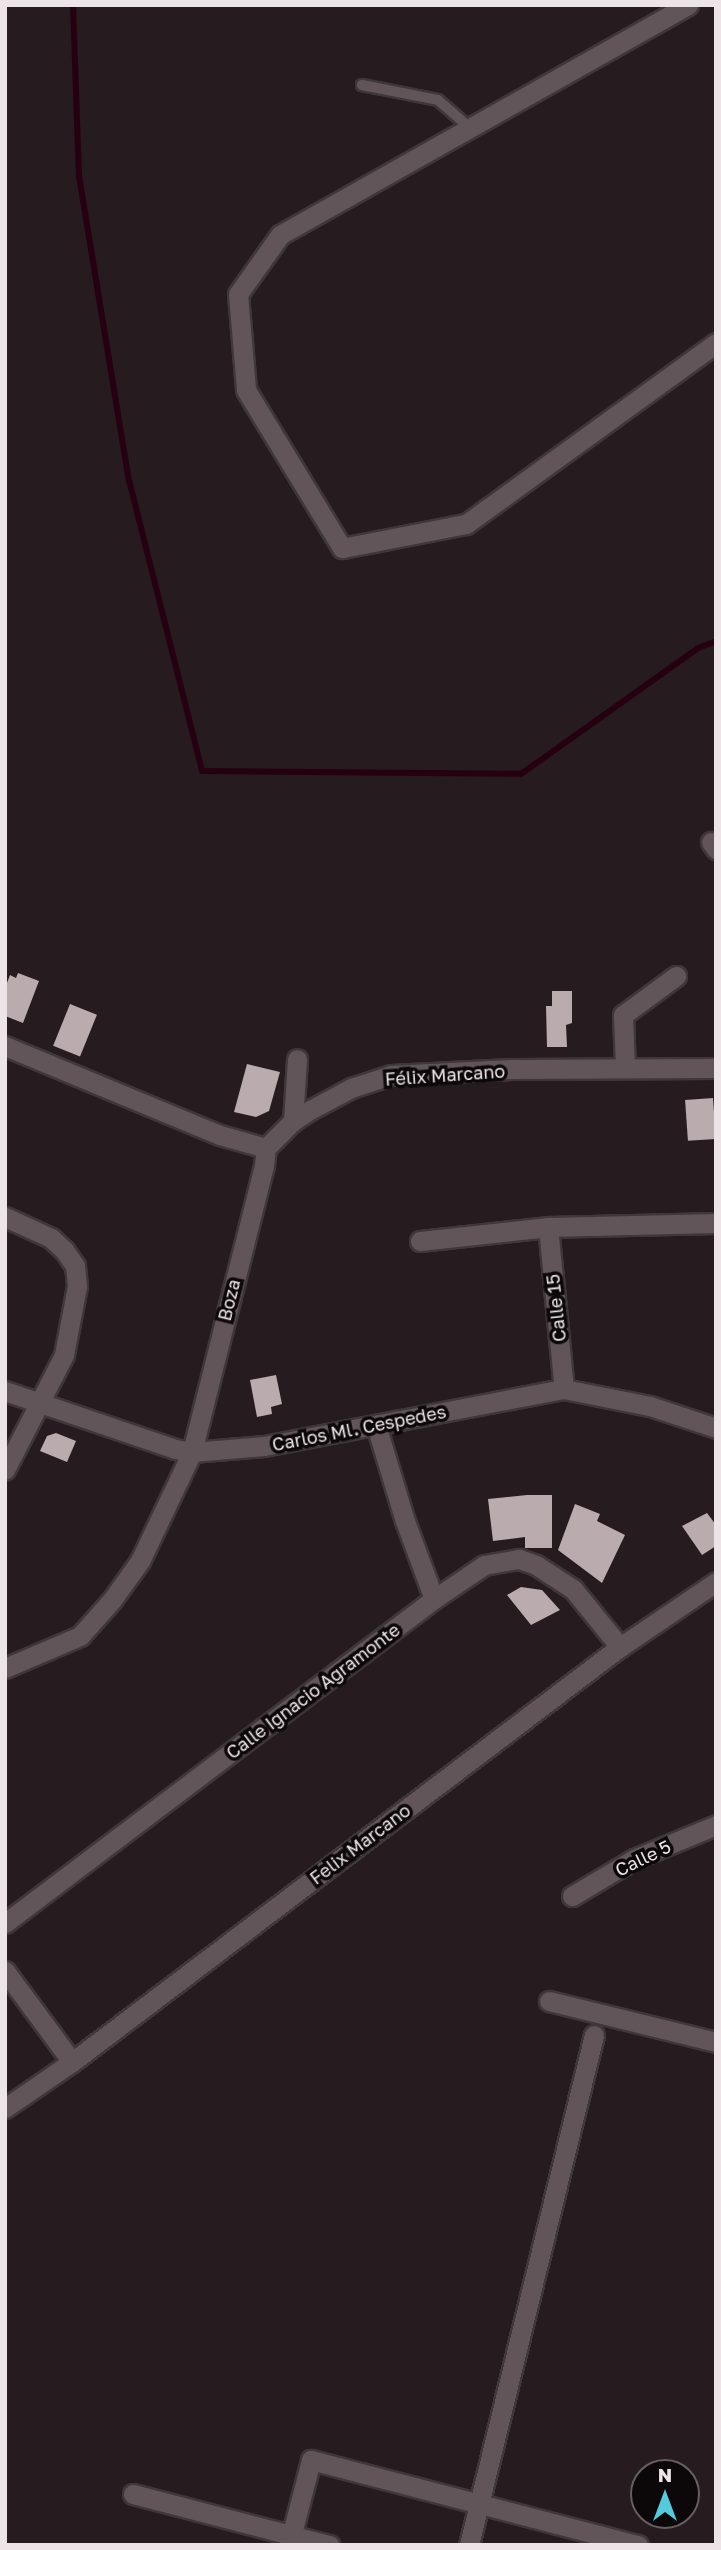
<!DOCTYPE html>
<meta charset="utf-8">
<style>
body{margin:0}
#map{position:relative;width:721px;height:2550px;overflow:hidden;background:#261b1e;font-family:"Golos Text",sans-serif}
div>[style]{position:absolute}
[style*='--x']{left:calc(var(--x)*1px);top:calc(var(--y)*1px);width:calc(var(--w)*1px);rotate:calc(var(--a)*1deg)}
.stream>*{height:6px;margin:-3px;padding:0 3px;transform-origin:3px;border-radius:3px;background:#260010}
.building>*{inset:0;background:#baabaf;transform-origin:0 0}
.roads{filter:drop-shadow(2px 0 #3f3739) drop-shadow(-2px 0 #3f3739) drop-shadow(0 2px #3f3739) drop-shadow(0 -2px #3f3739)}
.service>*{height:10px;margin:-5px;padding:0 5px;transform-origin:5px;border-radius:5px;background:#625559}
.minor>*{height:19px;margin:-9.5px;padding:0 9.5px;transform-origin:9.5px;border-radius:9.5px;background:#625559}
span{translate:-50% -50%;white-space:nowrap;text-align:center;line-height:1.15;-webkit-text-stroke:7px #0c0708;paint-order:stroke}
.street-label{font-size:18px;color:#ece4e6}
.frame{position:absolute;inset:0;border:7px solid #ece4e6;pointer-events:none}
.north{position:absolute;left:630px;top:2459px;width:70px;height:70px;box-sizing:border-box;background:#0c0708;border:2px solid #665f61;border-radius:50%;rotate:0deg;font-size:19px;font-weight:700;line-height:28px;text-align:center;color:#ece4e6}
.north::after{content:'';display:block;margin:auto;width:24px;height:32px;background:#53cbdc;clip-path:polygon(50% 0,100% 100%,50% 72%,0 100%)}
</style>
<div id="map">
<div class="stream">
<div style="--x:73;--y:5;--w:171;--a:88"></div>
<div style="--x:79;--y:176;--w:308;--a:80.7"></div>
<div style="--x:129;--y:480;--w:300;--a:75.9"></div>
<div style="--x:202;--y:771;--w:319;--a:0.5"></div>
<div style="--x:521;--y:774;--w:217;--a:-35.4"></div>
<div style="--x:698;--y:648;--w:19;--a:-21"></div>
</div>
<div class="building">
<div style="clip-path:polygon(18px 973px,39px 981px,23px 1023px,5px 1016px,5px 988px,10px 975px,16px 978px)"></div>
<div style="clip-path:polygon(552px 991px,572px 991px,572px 1023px,566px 1025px,567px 1047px,547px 1047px,546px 1006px,552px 1006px)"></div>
<div style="left:70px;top:1004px;width:29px;height:45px;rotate:22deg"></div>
<div style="clip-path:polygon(247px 1064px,280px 1072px,269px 1111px,256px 1117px,234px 1112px)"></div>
<div style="left:713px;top:1098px;width:41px;height:28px;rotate:86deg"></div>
<div style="clip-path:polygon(276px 1375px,282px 1404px,271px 1407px,272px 1414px,257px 1417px,250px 1380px)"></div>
<div style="clip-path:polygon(56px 1433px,76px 1441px,67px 1462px,40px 1451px,47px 1436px)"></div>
<div style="clip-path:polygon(527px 1495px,552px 1495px,552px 1548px,525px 1548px,525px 1537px,493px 1541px,488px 1499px)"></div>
<div style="clip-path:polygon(575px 1504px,600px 1514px,597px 1521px,625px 1535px,602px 1583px,558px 1550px)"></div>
<div style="clip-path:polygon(707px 1513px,716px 1525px,716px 1546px,702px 1555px,682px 1526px)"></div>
<div style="clip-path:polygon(521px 1587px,542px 1590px,560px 1610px,531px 1625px,507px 1595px)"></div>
</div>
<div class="roads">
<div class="service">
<div style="--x:362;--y:85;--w:77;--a:11.2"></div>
<div style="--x:438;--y:100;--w:43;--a:41.2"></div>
</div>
<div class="minor">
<div style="--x:688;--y:5;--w:468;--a:150.6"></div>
<div style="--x:280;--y:235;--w:72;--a:125.4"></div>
<div style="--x:238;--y:294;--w:96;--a:85.2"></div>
<div style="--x:246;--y:390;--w:185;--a:58.7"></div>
<div style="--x:342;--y:548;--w:126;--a:-11"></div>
<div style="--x:466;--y:524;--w:309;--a:-35.9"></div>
<div style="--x:711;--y:842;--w:9;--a:54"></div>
<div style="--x:5;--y:1046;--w:233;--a:22.5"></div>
<div style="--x:220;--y:1135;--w:48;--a:15.8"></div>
<div style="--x:625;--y:1067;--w:52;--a:-92.2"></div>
<div style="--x:623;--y:1015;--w:66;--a:-36.3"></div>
<div style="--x:293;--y:1121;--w:62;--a:-86.3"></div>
<div style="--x:266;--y:1148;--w:38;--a:-45"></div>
<div style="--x:293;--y:1121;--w:20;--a:-33"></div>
<div style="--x:310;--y:1110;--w:47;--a:-28.2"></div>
<div style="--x:351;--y:1088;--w:42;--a:-18"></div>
<div style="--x:391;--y:1075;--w:120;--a:-2.9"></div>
<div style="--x:511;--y:1069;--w:205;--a:-0.3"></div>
<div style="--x:5;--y:1217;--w:51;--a:24.5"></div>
<div style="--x:51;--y:1238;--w:18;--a:43"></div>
<div style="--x:64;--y:1250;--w:19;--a:55"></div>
<div style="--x:75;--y:1266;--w:20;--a:84"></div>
<div style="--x:77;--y:1286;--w:70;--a:100.7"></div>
<div style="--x:64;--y:1355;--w:129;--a:117.2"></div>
<div style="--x:548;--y:1227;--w:163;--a:84.4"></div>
<div style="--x:420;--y:1241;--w:129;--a:-6.2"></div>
<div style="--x:548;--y:1227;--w:168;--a:-1.4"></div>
<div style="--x:5;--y:1391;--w:180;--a:18.8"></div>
<div style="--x:175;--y:1449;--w:17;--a:10"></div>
<div style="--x:192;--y:1452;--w:72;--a:-4.8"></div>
<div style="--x:264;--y:1446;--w:305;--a:-10.8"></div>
<div style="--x:564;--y:1389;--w:88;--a:11.2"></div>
<div style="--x:650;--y:1406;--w:70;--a:18.4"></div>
<div style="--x:376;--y:1425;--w:100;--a:73.2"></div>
<div style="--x:405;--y:1521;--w:83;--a:69.6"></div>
<div style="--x:5;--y:1668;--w:82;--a:-23.1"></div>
<div style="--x:80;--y:1636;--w:48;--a:-48.4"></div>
<div style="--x:112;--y:1600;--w:48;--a:-54.3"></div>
<div style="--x:140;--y:1561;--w:121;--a:-64.5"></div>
<div style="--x:192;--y:1452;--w:295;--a:-75.9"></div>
<div style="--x:264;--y:1166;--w:18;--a:-84"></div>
<div style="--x:572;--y:1896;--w:72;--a:-30.8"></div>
<div style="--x:634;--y:1859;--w:89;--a:-22.5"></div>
<div style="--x:5;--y:1923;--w:538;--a:-37.06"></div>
<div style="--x:434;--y:1599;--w:60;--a:-34.2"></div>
<div style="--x:484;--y:1565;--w:36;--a:-10"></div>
<div style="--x:519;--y:1559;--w:18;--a:19"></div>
<div style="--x:536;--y:1565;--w:44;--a:33"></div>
<div style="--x:573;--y:1589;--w:75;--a:51"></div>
<div style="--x:5;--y:1971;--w:113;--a:53.6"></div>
<div style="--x:549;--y:2001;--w:172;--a:13.8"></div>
<div style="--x:5;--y:2108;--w:81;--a:-34.5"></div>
<div style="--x:72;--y:2062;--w:687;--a:-37.14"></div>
<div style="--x:620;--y:1647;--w:116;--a:-34.1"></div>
<div style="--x:133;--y:2494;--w:203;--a:14.6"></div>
<div style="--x:289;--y:2545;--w:88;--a:-75.5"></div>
<div style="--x:311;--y:2460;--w:338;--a:14.6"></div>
<div style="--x:469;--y:2545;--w:525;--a:-76.23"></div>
</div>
</div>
<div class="street-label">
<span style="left:445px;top:1075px;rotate:-4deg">Félix Marcano</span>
<span style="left:229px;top:1300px;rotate:-76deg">Boza</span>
<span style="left:556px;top:1308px;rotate:-96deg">Calle 15</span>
<span style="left:359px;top:1428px;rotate:-11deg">Carlos Ml. Cespedes</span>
<span style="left:313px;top:1691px;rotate:-37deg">Calle Ignacio Agramonte</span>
<span style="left:360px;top:1844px;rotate:-37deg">Felix Marcano</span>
<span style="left:643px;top:1858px;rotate:-26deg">Calle 5</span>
</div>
<div class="frame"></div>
<div class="north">N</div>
</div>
